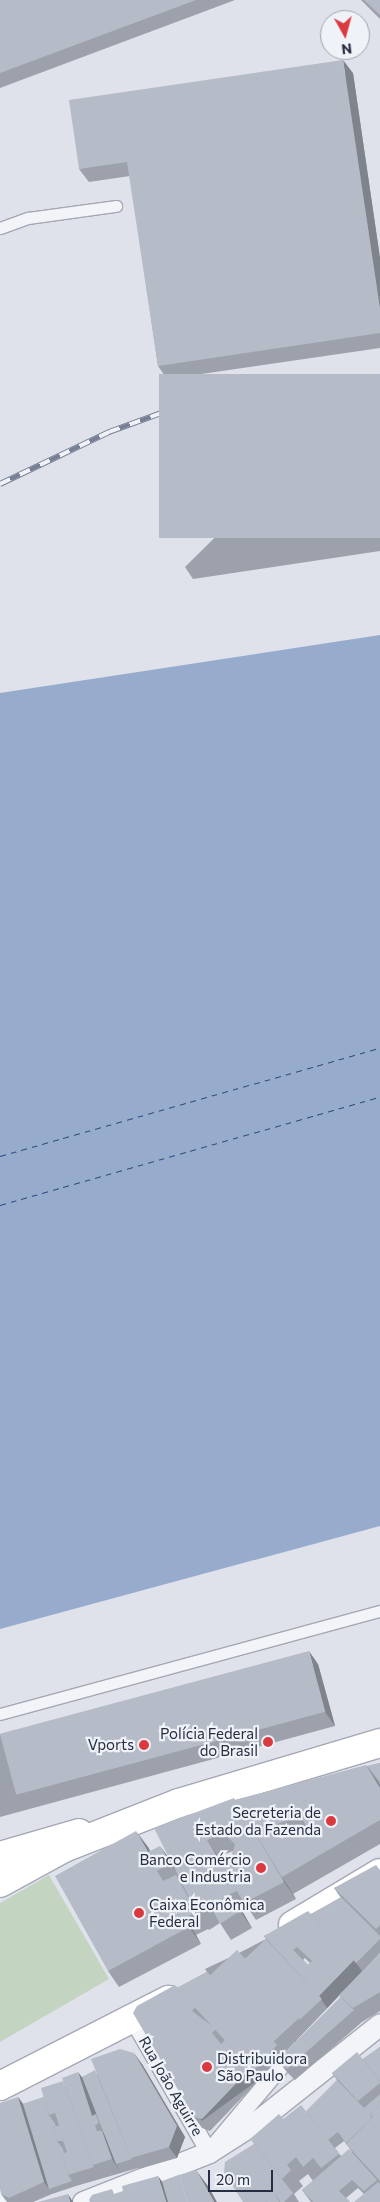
<!DOCTYPE html>
<meta charset="utf-8">
<style>
body{margin:0}
#map{position:relative;width:380px;height:2202px;overflow:hidden;background:#dfe2ea;font-family:Commissioner,sans-serif}
div>[style]{position:absolute}
[style*='--x']{left:calc(var(--x)*1px);top:calc(var(--y)*1px);width:calc(var(--w)*1px);rotate:calc(var(--a)*1deg)}
.green>*{inset:0;background:#c3d5c0}
.water>*{inset:0;background:#97abcd}
.pier>*{inset:0;background:#dfe2ea;transform-origin:0 0}
.ferry>*{height:1px;margin-top:-0.5px;transform-origin:0;background:repeating-linear-gradient(90deg,#2d477a 0 6px,transparent 0 11px)}
.roads{filter:drop-shadow(1px 0 #a4a8b5) drop-shadow(-1px 0 #a4a8b5) drop-shadow(0 1px #a4a8b5) drop-shadow(0 -1px #a4a8b5)}
.service>*{height:11px;margin:-5.5px;padding:0 5.5px;transform-origin:5.5px;border-radius:5.5px;background:#f3f4f8}
.pedestrian>*{height:16px;margin:-8px;padding:0 8px;transform-origin:8px;border-radius:8px;background:#f3f4f8}
.minor>*{height:21px;margin:-10.5px;padding:0 10.5px;transform-origin:10.5px;border-radius:10.5px;background:#f3f4f8}
.secondary>*{height:28px;margin:-14px;padding:0 14px;transform-origin:14px;border-radius:14px;background:#fff}
.primary>*{height:28px;margin:-14px;padding:0 14px;transform-origin:14px;border-radius:14px;background:#fff}
.rail>*{height:5.5px;margin-top:-2.75px;transform-origin:0;background:repeating-linear-gradient(90deg,#eff2f7 0 11px,#777f95 0 22px);box-sizing:border-box;border-block:1px solid #777f95}
.wall>*{inset:0;background:#9da1ac}
.shaded-wall>*{inset:0;background:#7f838c;transform-origin:0 0}
.building>*{inset:0;background:#b6bbc8;transform-origin:0 0}
.dots>*{width:14px;height:14px;translate:-50% -50%;box-sizing:border-box;border:2px solid #eff2f7;border-radius:50%}
span{translate:-50% -50%;white-space:nowrap;text-align:center;line-height:1.15;-webkit-text-stroke:4.5px #eff2f7;paint-order:stroke}
.poi-label{font-size:15px;color:#272e43}
.right{translate:-100% -50%;text-align:right}
.left{translate:0 -50%;text-align:left}
.street-label{font-size:15px;color:#272e43}
.north{position:absolute;left:320px;top:10px;width:50px;height:50px;box-sizing:border-box;background:#eff2f7;border:1px solid #9fa4af;border-radius:50%;rotate:173deg;font-size:14px;font-weight:700;line-height:20px;text-align:center;color:#272e43}
.north::after{content:'';display:block;margin:auto;width:18px;height:22px;background:#da393f;clip-path:polygon(50% 0,100% 100%,50% 72%,0 100%)}
.scale{position:absolute;left:208px;top:2170px;width:65px;height:22px;box-sizing:border-box;border:2px solid #272e43;border-top:0;padding-left:6px;font-size:15px;line-height:18px;white-space:nowrap;color:#272e43;-webkit-text-stroke:4px #eff2f7;paint-order:stroke}
</style>
<div id="map">
<div class="green">
<div style="clip-path:polygon(49px 1875px,109px 1979px,0 2042px,0 1903px)"></div>
</div>
<div class="water">
<div style="clip-path:polygon(380px 635px,380px 1526px,0 1629px,0 693px)"></div>
</div>
<div class="pier">
<div style="left:380px;top:632px;width:3px;height:384px;rotate:90deg"></div>
</div>
<div class="ferry">
<div style="--x:0;--y:1156;--w:395;--a:-15.9"></div>
<div style="--x:0;--y:1205;--w:395;--a:-15.9"></div>
</div>
<div class="roads">
<div class="service">
<div style="--x:0;--y:228;--w:30;--a:-20"></div>
<div style="--x:28;--y:218;--w:89;--a:-7.8"></div>
<div style="--x:0;--y:1714;--w:394;--a:-15.2"></div>
</div>
<div class="pedestrian">
<div style="--x:133;--y:2020;--w:152;--a:60.1"></div>
<div style="--x:209;--y:2152;--w:133;--a:-49.9"></div>
<div style="--x:0;--y:2191;--w:12;--a:70"></div>
</div>
<div class="minor">
<div style="--x:83;--y:2202;--w:136;--a:-21.6"></div>
<div style="--x:209;--y:2152;--w:59;--a:-32.6"></div>
<div style="--x:259;--y:2120;--w:154;--a:-38.4"></div>
</div>
<div class="secondary">
<div style="--x:0;--y:1856;--w:82;--a:-16.2"></div>
</div>
<div class="primary">
<div style="--x:0;--y:1883;--w:73;--a:-28.7"></div>
<div style="--x:64;--y:1848;--w:123;--a:-21.4"></div>
<div style="--x:179;--y:1803;--w:210;--a:-16.6"></div>
<div style="--x:293;--y:1925;--w:101;--a:-30.9"></div>
<div style="--x:0;--y:2086;--w:189;--a:-27.1"></div>
</div>
</div>
<div class="rail">
<div style="--x:0;--y:484;--w:121;--a:-25.5"></div>
<div style="--x:109;--y:432;--w:70;--a:-20"></div>
</div>
<div class="wall">
<div style="clip-path:polygon(0 0,235px 0,0 88px)"></div>
<div style="clip-path:polygon(361px 0,380px 0,380px 19px)"></div>
<div style="clip-path:polygon(353px 73px,380px 258px,380px 348px,167px 379px,158px 366px,130px 176px,89px 182px,79px 169px)"></div>
<div style="clip-path:polygon(380px 374px,380px 551px,193px 579px,185px 567px)"></div>
<div style="clip-path:polygon(318px 1664px,335px 1726px,0 1817px,0 1735px)"></div>
<div style="clip-path:polygon(evenodd,380px 1763px,380px 1784px,378px 1782px,380px 1785px,380px 1844px,293px 1894px,292px 1892px,296px 1899px,256px 1920px,248px 1908px,242px 1911px,252px 1928px,231px 1940px,220px 1923px,209px 1930px,208px 1929px,196px 1935px,201px 1944px,119px 1987px,108px 1971px,148px 1847px,150px 1851px,169px 1859px,235px 1800px,380px 1763px,233px 1851px,232px 1855px,221px 1861px,218px 1857px,233px 1851px)"></div>
<div style="clip-path:polygon(evenodd,380px 1870px,380px 1953px,210px 2131px,202px 2128px,194px 2117px,177px 1988px,207px 1972px,205px 1969px,239px 1953px,266px 1939px,264px 1936px,311px 1914px,341px 1898px,334px 1888px,380px 1870px,305px 1958px,310px 1963px,308px 1965px,303px 1960px,305px 1958px)"></div>
<div style="clip-path:polygon(380px 1954px,380px 2011px,362px 2022px,295px 2080px,286px 2071px,278px 2060px,341px 1997px,339px 1995px)"></div>
<div style="clip-path:polygon(evenodd,380px 2047px,380px 2202px,364px 2194px,358px 2188px,346px 2198px,350px 2202px,311px 2202px,302px 2190px,313px 2181px,308px 2174px,299px 2181px,303px 2186px,294px 2194px,299px 2202px,243px 2202px,254px 2144px,283px 2119px,307px 2113px,337px 2080px,332px 2073px,363px 2059px,380px 2047px,344px 2141px,352px 2152px,341px 2156px,335px 2148px,344px 2141px)"></div>
<div style="clip-path:polygon(142px 2064px,185px 2137px,177px 2158px,139px 2169px,138px 2168px,76px 2186px,52px 2194px,33px 2202px,7px 2202px,1px 2194px,18px 2097px,23px 2104px,44px 2097px,82px 2077px)"></div>
</div>
<div class="shaded-wall">
<div style="clip-path:polygon(343px 60px,353px 73px,380px 258px,380px 309px)"></div>
<div style="clip-path:polygon(309px 1651px,318px 1664px,335px 1726px,325px 1712px)"></div>
<div style="clip-path:polygon(366px 1765px,380px 1785px,380px 1788px)"></div>
<div style="clip-path:polygon(136px 1831px,148px 1847px,159px 1869px,148px 1852px)"></div>
<div style="clip-path:polygon(207px 1840px,218px 1857px,231px 1878px,220px 1862px)"></div>
<div style="clip-path:polygon(160px 1846px,172px 1862px,181px 1879px,170px 1863px)"></div>
<div style="clip-path:polygon(282px 1877px,292px 1892px,296px 1899px,284px 1882px)"></div>
<div style="clip-path:polygon(230px 1894px,242px 1911px,252px 1928px,240px 1911px)"></div>
<div style="clip-path:polygon(185px 1918px,196px 1935px,201px 1944px,189px 1927px)"></div>
<div style="clip-path:polygon(354px 1960px,362px 1971px,327px 2008px,319px 1996px)"></div>
<div style="clip-path:polygon(134px 2053px,142px 2064px,185px 2137px,177px 2158px,169px 2147px)"></div>
<div style="left:251px;top:2068px;width:14px;height:71px;rotate:54deg"></div>
<div style="clip-path:polygon(78px 2072px,88px 2085px,99px 2123px,92px 2116px)"></div>
<div style="clip-path:polygon(18px 2097px,26px 2108px,49px 2189px,44px 2182px)"></div>
<div style="clip-path:polygon(102px 2131px,111px 2144px,116px 2164px,121px 2173px,112px 2159px)"></div>
<div style="clip-path:polygon(196px 2170px,208px 2186px,217px 2202px,214px 2202px)"></div>
<div style="clip-path:polygon(158px 2176px,170px 2192px,173px 2202px,166px 2202px)"></div>
<div style="clip-path:polygon(68px 2194px,73px 2202px,70px 2202px)"></div>
</div>
<div class="building">
<div style="clip-path:polygon(0 0,196px 0,0 73px)"></div>
<div style="clip-path:polygon(364px 0,380px 0,380px 15px)"></div>
<div style="clip-path:polygon(343px 60px,380px 309px,380px 333px,158px 366px,127px 162px,79px 169px,69px 100px)"></div>
<div style="left:380px;top:374px;width:164px;height:221px;rotate:90deg"></div>
<div style="left:309px;top:1651px;width:63px;height:320px;rotate:75deg"></div>
<div style="clip-path:polygon(380px 1763px,380px 1782px,367px 1766px)"></div>
<div style="clip-path:polygon(evenodd,366px 1765px,380px 1788px,380px 1820px,282px 1877px,235px 1800px,366px 1765px,301px 1816px,306px 1826px,285px 1836px,277px 1824px,301px 1816px)"></div>
<div style="clip-path:polygon(evenodd,234px 1798px,284px 1882px,244px 1903px,237px 1891px,230px 1894px,240px 1911px,220px 1924px,210px 1905px,197px 1913px,154px 1828px,234px 1798px,223px 1833px,235px 1844px,232px 1855px,220px 1862px,207px 1840px,223px 1833px)"></div>
<div style="clip-path:polygon(136px 1831px,148px 1852px,160px 1846px,170px 1863px,157px 1871px,163px 1881px,176px 1875px,196px 1912px,185px 1918px,189px 1927px,108px 1971px,55px 1876px)"></div>
<div style="clip-path:polygon(376px 1865px,380px 1870px,380px 1925px,376px 1929px,334px 1888px)"></div>
<div style="clip-path:polygon(341px 1897px,380px 1936px,380px 1939px,356px 1963px,311px 1914px)"></div>
<div style="clip-path:polygon(evenodd,308px 1911px,354px 1960px,319px 1996px,264px 1936px,308px 1911px,297px 1947px,312px 1961px,308px 1965px,293px 1950px,297px 1947px)"></div>
<div style="left:266px;top:1939px;width:82px;height:30px;rotate:47deg"></div>
<div style="left:237px;top:1950px;width:92px;height:37px;rotate:47deg"></div>
<div style="clip-path:polygon(380px 1954px,380px 1992px,353px 2008px,339px 1995px)"></div>
<div style="clip-path:polygon(207px 1972px,277px 2045px,253px 2071px,177px 1988px)"></div>
<div style="clip-path:polygon(175px 1985px,195px 2007px,192px 2011px,216px 2029px,212px 2033px,221px 2044px,225px 2040px,251px 2068px,202px 2119px,194px 2117px,133px 2013px,137px 2006px)"></div>
<div style="clip-path:polygon(341px 1997px,354px 2010px,287px 2069px,278px 2060px)"></div>
<div style="clip-path:polygon(380px 2047px,380px 2081px,363px 2059px)"></div>
<div style="clip-path:polygon(120px 2049px,134px 2053px,177px 2126px,169px 2147px,131px 2158px,91px 2059px)"></div>
<div style="clip-path:polygon(357px 2052px,380px 2081px,380px 2083px,358px 2101px,332px 2073px)"></div>
<div style="clip-path:polygon(95px 2070px,131px 2158px,132px 2159px,116px 2164px,82px 2077px)"></div>
<div style="clip-path:polygon(78px 2072px,92px 2116px,96px 2114px,99px 2123px,95px 2125px,97px 2131px,102px 2131px,112px 2159px,93px 2165px,62px 2078px)"></div>
<div style="clip-path:polygon(337px 2080px,364px 2108px,380px 2094px,380px 2105px,370px 2114px,372px 2118px,346px 2143px,338px 2132px,328px 2140px,306px 2111px)"></div>
<div style="clip-path:polygon(63px 2081px,93px 2165px,94px 2167px,68px 2175px,61px 2154px,67px 2152px,63px 2141px,57px 2141px,53px 2128px,59px 2125px,55px 2113px,49px 2115px,41px 2088px)"></div>
<div style="clip-path:polygon(18px 2097px,44px 2182px,9px 2198px,1px 2194px,0 2189px,0 2103px)"></div>
<div style="clip-path:polygon(44px 2097px,49px 2115px,54px 2122px,56px 2126px,53px 2128px,57px 2141px,63px 2149px,64px 2153px,61px 2154px,68px 2175px,72px 2181px,49px 2189px,23px 2104px)"></div>
<div style="left:301px;top:2105px;width:62px;height:23px;rotate:52deg"></div>
<div style="clip-path:polygon(380px 2105px,380px 2181px,346px 2144px,373px 2117px,370px 2114px)"></div>
<div style="clip-path:polygon(279px 2114px,314px 2157px,303px 2167px,296px 2157px,287px 2165px,291px 2170px,282px 2179px,250px 2139px)"></div>
<div style="clip-path:polygon(254px 2144px,293px 2193px,284px 2202px,280px 2202px,276px 2195px,265px 2202px,243px 2202px,224px 2172px,225px 2162px)"></div>
<div style="clip-path:polygon(349px 2149px,377px 2180px,364px 2191px,352px 2180px,339px 2191px,350px 2202px,313px 2202px,302px 2190px)"></div>
<div style="clip-path:polygon(196px 2170px,214px 2202px,187px 2202px,179px 2175px)"></div>
<div style="clip-path:polygon(181px 2174px,179px 2175px,187px 2202px,168px 2202px,162px 2181px)"></div>
<div style="clip-path:polygon(158px 2176px,166px 2202px,90px 2202px,89px 2200px,92px 2195px,112px 2189px,114px 2194px,123px 2191px,122px 2186px)"></div>
<div style="clip-path:polygon(378px 2182px,380px 2184px,380px 2202px,354px 2202px)"></div>
<div style="clip-path:polygon(68px 2194px,70px 2202px,38px 2202px)"></div>
<div style="clip-path:polygon(276px 2195px,279px 2202px,265px 2202px)"></div>
</div>
<div class="dots">
<div style="left:268px;top:1742px;background:#da393f"></div>
<div style="left:144px;top:1745px;background:#da393f"></div>
<div style="left:331px;top:1821px;background:#da393f"></div>
<div style="left:261px;top:1868px;background:#da393f"></div>
<div style="left:139px;top:1913px;background:#da393f"></div>
<div style="left:207px;top:2067px;background:#da393f"></div>
</div>
<div class="poi-label">
<span class="right" style="left:258px;top:1742px">Polícia Federal<br>do Brasil</span>
<span class="right" style="left:134px;top:1745px">Vports</span>
<span class="right" style="left:321px;top:1821px">Secreteria de<br>Estado da Fazenda</span>
<span class="right" style="left:251px;top:1868px">Banco Comércio<br>e Industria</span>
<span class="left" style="left:149px;top:1913px">Caixa Econômica<br>Federal</span>
<span class="left" style="left:217px;top:2067px">Distribuidora<br>São Paulo</span>
</div>
<div class="street-label">
<span style="left:171px;top:2086px;rotate:60deg">Rua João Aguirre</span>
</div>
<div class="north">N</div>
<div class="scale">20 m</div>
</div>
